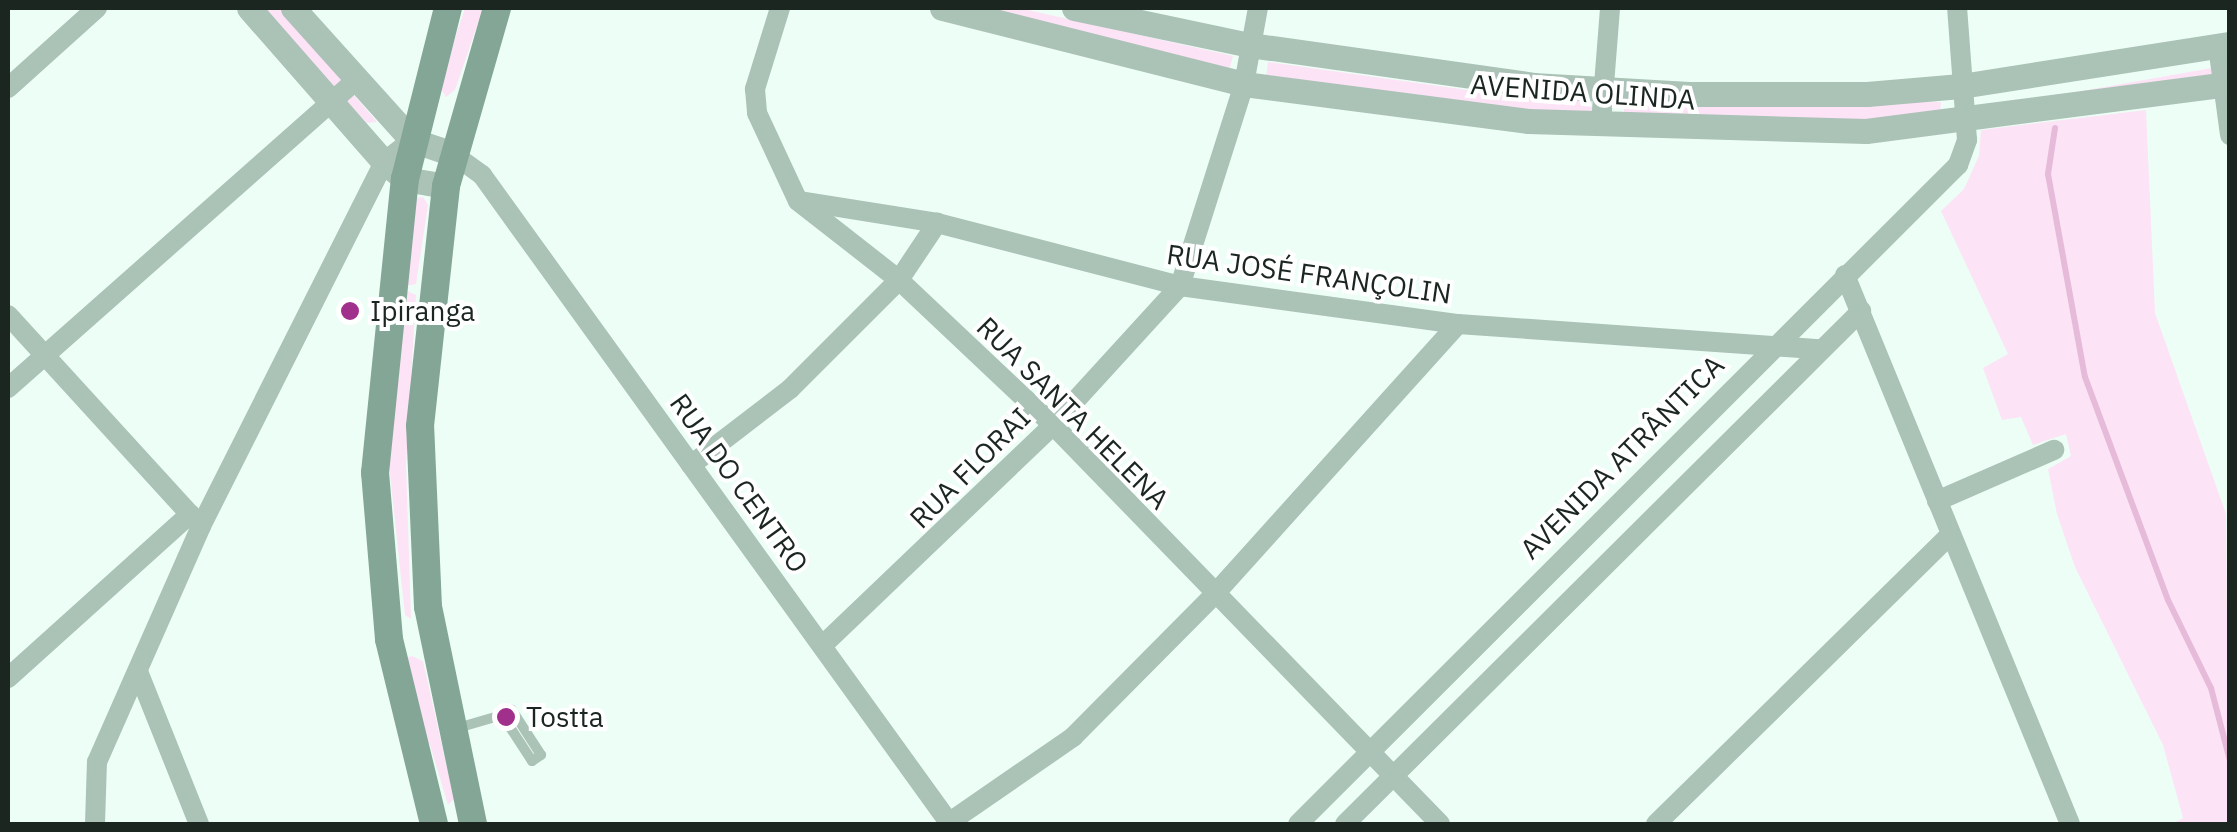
<!DOCTYPE html>
<meta charset="utf-8">
<style>
body{margin:0}
#map{position:relative;width:2237px;height:832px;overflow:hidden;background:#edfef6;font-family:"IBM Plex Sans",sans-serif}
div>[style]{position:absolute}
[style*='--x']{left:calc(var(--x)*1px);top:calc(var(--y)*1px);width:calc(var(--w)*1px);rotate:calc(var(--a)*1deg)}
.green>*{inset:0;background:#fde3f6;transform-origin:0 0}
.stream>*{height:6px;margin:-3px;padding:0 3px;transform-origin:3px;border-radius:3px;background:#e6bbda}
.service>*{height:10px;margin:-5px;padding:0 5px;transform-origin:5px;border-radius:5px;background:#abc2b7}
.minor>*{height:20px;margin:-10px;padding:0 10px;transform-origin:10px;border-radius:10px;background:#abc2b7}
.tertiary>*{height:25px;margin:-12.5px;padding:0 12.5px;transform-origin:12.5px;border-radius:12.5px;background:#abc2b7}
.secondary>*{height:28px;margin:-14px;padding:0 14px;transform-origin:14px;border-radius:14px;background:#84a696}
.dots>*{width:28px;height:28px;translate:-50% -50%;box-sizing:border-box;border:5px solid #fff;border-radius:50%}
span{translate:-50% -50%;white-space:nowrap;text-align:center;line-height:1.15;-webkit-text-stroke:8px #fff;paint-order:stroke}
.street-label{font-size:28px;color:#1b2621}
.poi-label{font-size:28px;color:#1b2621}
.left{translate:0 -50%;text-align:left}
.frame{position:absolute;inset:0;border:10px solid #1b2621;pointer-events:none}
</style>
<div id="map">
<div class="green">
<div style="clip-path:polygon(260px 8px,280px 8px,377px 122px,367px 123px)"></div>
<div style="clip-path:polygon(465px 8px,483px 8px,455px 90px,446px 97px,439px 86px)"></div>
<div style="clip-path:polygon(972px 8px,1019px 8px,1233px 56px,1229px 71px)"></div>
<div style="clip-path:polygon(1268px 62px,1503px 95px,1592px 100px,1592px 114px,1501px 109px,1266px 77px)"></div>
<div style="left:2212px;top:68px;width:11px;height:229px;rotate:80deg"></div>
<div style="clip-path:polygon(1941px 102px,1940px 116px,1861px 121px,1624px 118px,1624px 103px)"></div>
<div style="clip-path:polygon(2146px 110px,2155px 313px,2226px 514px,2229px 824px,2172px 824px,2183px 818px,2163px 745px,2075px 567px,2057px 514px,2048px 469px,2071px 456px,2066px 434px,2033px 445px,2021px 417px,2002px 420px,1983px 368px,2008px 354px,1941px 211px,1964px 189px,1979px 156px,1981px 130px)"></div>
<div style="clip-path:polygon(423px 197px,428px 205px,416px 284px,405px 286px,415px 198px)"></div>
<div style="clip-path:polygon(405px 290px,416px 295px,406px 465px,411px 619px,405px 615px,389px 465px)"></div>
<div style="clip-path:polygon(412px 656px,423px 661px,454px 799px,448px 805px,430px 745px,416px 730px,405px 658px)"></div>
</div>
<div class="stream">
<div style="--x:2055;--y:128;--w:47;--a:98.7"></div>
<div style="--x:2048;--y:174;--w:206;--a:79.7"></div>
<div style="--x:2085;--y:377;--w:238;--a:69.6"></div>
<div style="--x:2168;--y:600;--w:98;--a:64"></div>
<div style="--x:2211;--y:688;--w:75;--a:75.4"></div>
</div>
<div class="service">
<div style="--x:454;--y:729;--w:50;--a:-16.3"></div>
<div style="--x:502;--y:715;--w:55;--a:56.9"></div>
<div style="--x:532;--y:761;--w:11;--a:-34"></div>
<div style="--x:541;--y:755;--w:54;--a:-122.8"></div>
</div>
<div class="minor">
<div style="--x:780;--y:8;--w:85;--a:107.2"></div>
<div style="--x:755;--y:89;--w:24;--a:85"></div>
<div style="--x:757;--y:113;--w:97;--a:65"></div>
<div style="--x:798;--y:201;--w:128;--a:38"></div>
<div style="--x:899;--y:280;--w:212;--a:43.3"></div>
<div style="--x:1053;--y:425;--w:556;--a:45.87"></div>
<div style="--x:2218;--y:46;--w:90;--a:82.3"></div>
<div style="--x:8;--y:88;--w:120;--a:-42"></div>
<div style="--x:1601;--y:123;--w:115;--a:-85.5"></div>
<div style="--x:453;--y:154;--w:36;--a:36"></div>
<div style="--x:482;--y:175;--w:800;--a:54.2"></div>
<div style="--x:800;--y:201;--w:139;--a:9.1"></div>
<div style="--x:937;--y:223;--w:251;--a:14.5"></div>
<div style="--x:1180;--y:286;--w:281;--a:7.8"></div>
<div style="--x:1458;--y:324;--w:362;--a:4"></div>
<div style="--x:1845;--y:275;--w:593;--a:67.71"></div>
<div style="--x:8;--y:315;--w:286;--a:47.6"></div>
<div style="--x:8;--y:388;--w:466;--a:-41.5"></div>
<div style="--x:691;--y:465;--w:125;--a:-37.5"></div>
<div style="--x:790;--y:389;--w:154;--a:-45"></div>
<div style="--x:899;--y:280;--w:69;--a:-56.3"></div>
<div style="--x:1937;--y:501;--w:128;--a:-23.6"></div>
<div style="--x:824;--y:644;--w:317;--a:-43.7"></div>
<div style="--x:1053;--y:425;--w:188;--a:-47.6"></div>
<div style="--x:1180;--y:286;--w:212;--a:-72.4"></div>
<div style="--x:1244;--y:84;--w:77;--a:-79.6"></div>
<div style="--x:139;--y:674;--w:162;--a:68.2"></div>
<div style="--x:8;--y:678;--w:245;--a:-42"></div>
<div style="--x:95;--y:824;--w:62;--a:-88.2"></div>
<div style="--x:97;--y:762;--w:258;--a:-66.2"></div>
<div style="--x:201;--y:526;--w:407;--a:-63.3"></div>
<div style="--x:384;--y:162;--w:36;--a:-38"></div>
<div style="--x:947;--y:824;--w:153;--a:-34.6"></div>
<div style="--x:1073;--y:737;--w:199;--a:-45.2"></div>
<div style="--x:1213;--y:596;--w:366;--a:-48"></div>
<div style="--x:1298;--y:824;--w:933;--a:-44.96"></div>
<div style="--x:1958;--y:165;--w:27;--a:-70"></div>
<div style="--x:1967;--y:140;--w:132;--a:-94.3"></div>
<div style="--x:1345;--y:824;--w:728;--a:-44.83"></div>
<div style="--x:1656;--y:824;--w:412;--a:-44.5"></div>
</div>
<div class="tertiary">
<div style="--x:249;--y:8;--w:205;--a:48.8"></div>
<div style="--x:384;--y:162;--w:27;--a:39"></div>
<div style="--x:405;--y:179;--w:42;--a:9.7"></div>
<div style="--x:293;--y:8;--w:178;--a:48"></div>
<div style="--x:412;--y:140;--w:43;--a:18.9"></div>
<div style="--x:942;--y:8;--w:311;--a:14.1"></div>
<div style="--x:1244;--y:84;--w:286;--a:7.4"></div>
<div style="--x:1528;--y:121;--w:338;--a:1.7"></div>
<div style="--x:1866;--y:131;--w:367;--a:-7.4"></div>
<div style="--x:1074;--y:8;--w:180;--a:11.9"></div>
<div style="--x:1250;--y:45;--w:286;--a:8"></div>
<div style="--x:1533;--y:85;--w:156;--a:3.3"></div>
<div style="--x:1689;--y:94;--w:178;--a:0"></div>
<div style="--x:1867;--y:94;--w:94;--a:-4.9"></div>
<div style="--x:1961;--y:86;--w:272;--a:-8.9"></div>
</div>
<div class="secondary">
<div style="--x:434;--y:824;--w:190;--a:-103.7"></div>
<div style="--x:389;--y:639;--w:167;--a:-94.8"></div>
<div style="--x:375;--y:473;--w:296;--a:-84.2"></div>
<div style="--x:405;--y:179;--w:176;--a:-75.9"></div>
<div style="--x:473;--y:824;--w:222;--a:-101.7"></div>
<div style="--x:428;--y:607;--w:181;--a:-92.5"></div>
<div style="--x:420;--y:426;--w:241;--a:-83.8"></div>
<div style="--x:446;--y:186;--w:185;--a:-74"></div>
</div>
<div class="dots">
<div style="left:350px;top:311px;background:#a1308c"></div>
<div style="left:506px;top:717px;background:#a1308c"></div>
</div>
<div class="street-label">
<span style="left:1583px;top:92px;rotate:4deg">AVENIDA OLINDA</span>
<span style="left:1309px;top:274px;rotate:8deg">RUA JOSÉ FRANÇOLIN</span>
<span style="left:1073px;top:413px;rotate:45deg">RUA SANTA HELENA</span>
<span style="left:1622px;top:457px;rotate:-45deg">AVENIDA ATRÂNTICA</span>
<span style="left:970px;top:468px;rotate:-45deg">RUA FLORAI</span>
<span style="left:739px;top:483px;rotate:54deg">RUA DO CENTRO</span>
</div>
<div class="poi-label">
<span class="left" style="left:370px;top:311px">Ipiranga</span>
<span class="left" style="left:526px;top:717px">Tostta</span>
</div>
<div class="frame"></div>
</div>
